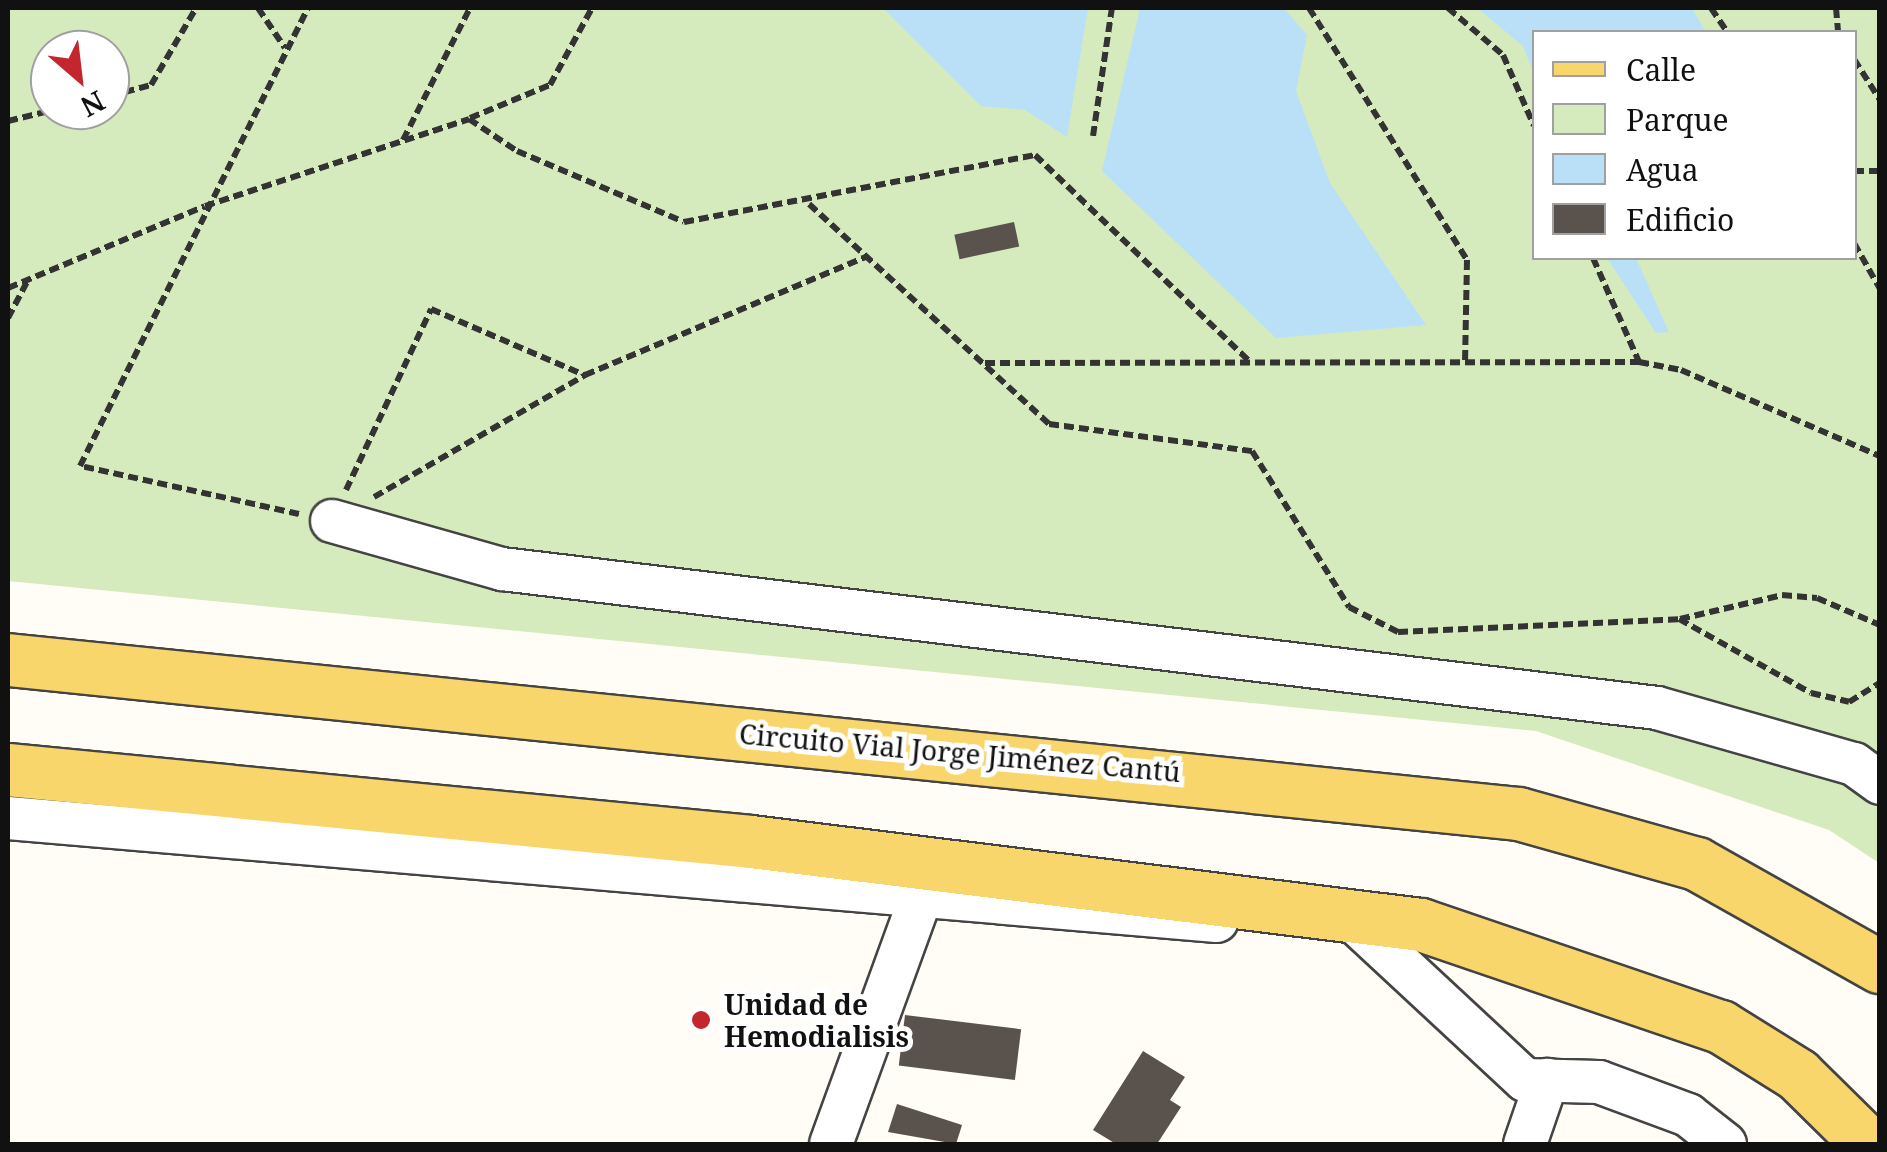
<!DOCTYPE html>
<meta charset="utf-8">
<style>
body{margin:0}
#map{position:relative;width:1887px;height:1152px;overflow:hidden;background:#fffdf5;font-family:"Noto Serif",serif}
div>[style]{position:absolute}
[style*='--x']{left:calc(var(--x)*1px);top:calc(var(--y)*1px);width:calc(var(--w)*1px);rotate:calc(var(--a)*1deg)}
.green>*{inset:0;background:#d5ebbd}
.water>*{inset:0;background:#b9e0f7}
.building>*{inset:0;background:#5a524d;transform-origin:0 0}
.path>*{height:6px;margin-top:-3px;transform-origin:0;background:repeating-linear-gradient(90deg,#333 0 10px,transparent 0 15px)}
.roads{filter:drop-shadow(2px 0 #444) drop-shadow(-2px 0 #444) drop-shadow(0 2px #444) drop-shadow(0 -2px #444)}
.minor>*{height:42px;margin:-21px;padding:0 21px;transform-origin:21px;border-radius:21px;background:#fff}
.major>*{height:52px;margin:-26px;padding:0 26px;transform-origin:26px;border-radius:26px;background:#f9d66b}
.dots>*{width:28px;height:28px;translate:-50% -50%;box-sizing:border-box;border:5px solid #fff;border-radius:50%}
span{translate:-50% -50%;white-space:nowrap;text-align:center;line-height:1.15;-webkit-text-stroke:10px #fff;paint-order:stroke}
.street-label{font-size:28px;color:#111}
.poi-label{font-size:28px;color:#111;font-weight:700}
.left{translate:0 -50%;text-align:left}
.frame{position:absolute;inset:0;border:10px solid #111;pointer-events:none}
.legend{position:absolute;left:1532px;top:30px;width:325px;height:230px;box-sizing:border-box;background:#fff;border:2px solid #a0a0a0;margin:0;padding:12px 18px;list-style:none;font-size:30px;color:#111}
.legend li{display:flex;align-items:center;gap:20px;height:50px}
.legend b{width:50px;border:2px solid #a0a0a0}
.north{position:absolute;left:30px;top:30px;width:100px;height:100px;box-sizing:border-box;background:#fff;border:2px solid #a0a0a0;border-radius:50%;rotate:152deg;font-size:28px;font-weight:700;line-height:40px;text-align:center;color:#111}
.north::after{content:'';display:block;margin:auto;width:35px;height:45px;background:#c4262e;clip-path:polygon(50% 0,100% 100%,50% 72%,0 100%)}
</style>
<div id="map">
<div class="green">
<div style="clip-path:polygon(evenodd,8px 8px,1879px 8px,1879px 863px,1829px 830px,1536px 731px,8px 581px,8px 8px,1534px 32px,1854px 32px,1854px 258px,1534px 258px,1534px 32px,8px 8px,50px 50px,110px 50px,110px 110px,50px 110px,50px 50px)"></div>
</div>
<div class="water">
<div style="clip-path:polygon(883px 8px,1088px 8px,1067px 137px,1025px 110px,981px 106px)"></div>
<div style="clip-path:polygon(1140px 8px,1284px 8px,1307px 35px,1296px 91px,1330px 183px,1426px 325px,1276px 338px,1102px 171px)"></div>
<div style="clip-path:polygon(1477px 8px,1692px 8px,1706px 32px,1534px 32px,1534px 74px,1523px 46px)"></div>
<div style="clip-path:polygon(1607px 258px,1636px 258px,1669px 332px,1656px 333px)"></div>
</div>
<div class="building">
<div style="left:1014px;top:222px;width:25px;height:61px;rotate:78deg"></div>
<div style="left:905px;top:1015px;width:117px;height:51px;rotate:7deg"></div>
<div style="clip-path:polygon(1143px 1051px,1185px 1077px,1170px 1100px,1181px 1107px,1157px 1144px,1116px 1144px,1093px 1130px)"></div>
<div style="clip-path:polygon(897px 1104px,962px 1125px,956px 1144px,888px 1132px)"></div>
</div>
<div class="path">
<div style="--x:258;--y:8;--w:48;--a:56"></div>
<div style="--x:1309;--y:8;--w:297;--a:57.9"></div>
<div style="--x:1467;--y:260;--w:102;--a:91.1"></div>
<div style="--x:1448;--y:8;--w:72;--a:40.5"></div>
<div style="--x:1503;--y:55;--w:77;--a:66.4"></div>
<div style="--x:1711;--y:8;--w:29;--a:56"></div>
<div style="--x:1836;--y:8;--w:24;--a:85"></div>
<div style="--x:1854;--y:59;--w:49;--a:57.6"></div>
<div style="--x:110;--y:96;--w:42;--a:-15"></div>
<div style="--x:151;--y:85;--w:89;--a:-59.7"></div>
<div style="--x:470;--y:118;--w:87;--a:-22.4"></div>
<div style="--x:550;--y:85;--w:88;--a:-61.4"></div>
<div style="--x:8;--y:121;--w:46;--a:-13.7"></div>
<div style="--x:1093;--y:136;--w:129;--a:-81.6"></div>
<div style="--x:403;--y:140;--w:148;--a:-63.1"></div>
<div style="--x:1854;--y:171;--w:26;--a:0"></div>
<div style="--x:809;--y:204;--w:326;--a:42.5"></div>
<div style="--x:1049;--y:424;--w:205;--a:7.6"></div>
<div style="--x:1252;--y:451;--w:184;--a:58.1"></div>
<div style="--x:1349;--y:607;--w:55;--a:27"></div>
<div style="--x:1398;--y:632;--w:281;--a:-2.6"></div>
<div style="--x:1679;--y:619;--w:151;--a:29.3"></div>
<div style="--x:1811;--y:693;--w:39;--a:13"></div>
<div style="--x:1849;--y:702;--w:36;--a:-32"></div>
<div style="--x:1854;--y:243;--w:53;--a:60.5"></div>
<div style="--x:1593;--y:258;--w:114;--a:66.1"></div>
<div style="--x:8;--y:288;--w:213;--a:-22.6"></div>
<div style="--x:205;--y:206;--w:278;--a:-18.2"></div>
<div style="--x:469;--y:119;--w:58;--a:33.7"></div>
<div style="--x:517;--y:151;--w:181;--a:23"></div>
<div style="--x:684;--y:222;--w:357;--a:-10.8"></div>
<div style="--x:1035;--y:155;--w:297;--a:43.9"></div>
<div style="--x:8;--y:318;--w:43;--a:-62.2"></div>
<div style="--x:985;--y:363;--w:654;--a:-0.09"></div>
<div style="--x:1639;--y:362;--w:43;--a:10.8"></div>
<div style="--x:1681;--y:370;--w:217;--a:23.4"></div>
<div style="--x:346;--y:490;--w:200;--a:-64.8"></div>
<div style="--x:431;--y:309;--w:167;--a:23.3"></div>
<div style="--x:374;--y:497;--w:244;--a:-30"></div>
<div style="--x:585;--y:375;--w:305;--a:-22.8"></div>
<div style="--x:299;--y:514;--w:224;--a:-167.6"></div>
<div style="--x:80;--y:466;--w:512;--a:-63.54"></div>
<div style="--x:1680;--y:619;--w:105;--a:-13.2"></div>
<div style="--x:1782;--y:595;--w:35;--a:5"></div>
<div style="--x:1817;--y:598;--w:69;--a:23.2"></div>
</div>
<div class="roads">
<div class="minor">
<div style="--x:332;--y:521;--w:177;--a:15.8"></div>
<div style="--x:502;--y:569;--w:1163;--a:6.86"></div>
<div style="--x:1657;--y:708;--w:205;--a:15.9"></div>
<div style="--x:1854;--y:764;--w:32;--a:36"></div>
<div style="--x:8;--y:818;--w:1213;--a:4.87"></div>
<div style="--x:1357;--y:924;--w:229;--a:42.9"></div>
<div style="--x:1525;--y:1080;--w:74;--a:1.5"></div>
<div style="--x:1599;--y:1082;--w:95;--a:20.3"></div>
<div style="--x:1688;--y:1115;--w:47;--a:38.1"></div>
<div style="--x:831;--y:1144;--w:260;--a:-70"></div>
<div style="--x:1525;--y:1144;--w:68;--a:-71"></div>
</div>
<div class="major">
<div style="--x:8;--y:660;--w:1519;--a:5.82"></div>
<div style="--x:1519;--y:814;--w:185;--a:15.7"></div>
<div style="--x:1697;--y:864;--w:210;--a:29.4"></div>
<div style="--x:8;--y:770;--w:746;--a:5.53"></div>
<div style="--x:751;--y:842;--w:675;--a:7.06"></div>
<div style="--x:1421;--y:925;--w:317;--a:18.8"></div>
<div style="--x:1721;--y:1027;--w:91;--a:31.9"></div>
<div style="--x:1798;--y:1075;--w:98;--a:44.6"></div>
</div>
</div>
<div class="dots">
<div style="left:701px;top:1020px;background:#c4262e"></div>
</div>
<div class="street-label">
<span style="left:960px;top:752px;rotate:5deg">Circuito Vial Jorge Jiménez Cantú</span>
</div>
<div class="poi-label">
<span class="left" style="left:724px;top:1020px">Unidad de<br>Hemodialisis</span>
</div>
<div class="frame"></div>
<ul class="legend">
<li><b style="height:12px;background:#f9d66b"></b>Calle</li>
<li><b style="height:28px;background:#d5ebbd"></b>Parque</li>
<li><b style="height:28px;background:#b9e0f7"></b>Agua</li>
<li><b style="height:28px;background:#5a524d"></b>Edificio</li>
</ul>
<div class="north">N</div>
</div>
